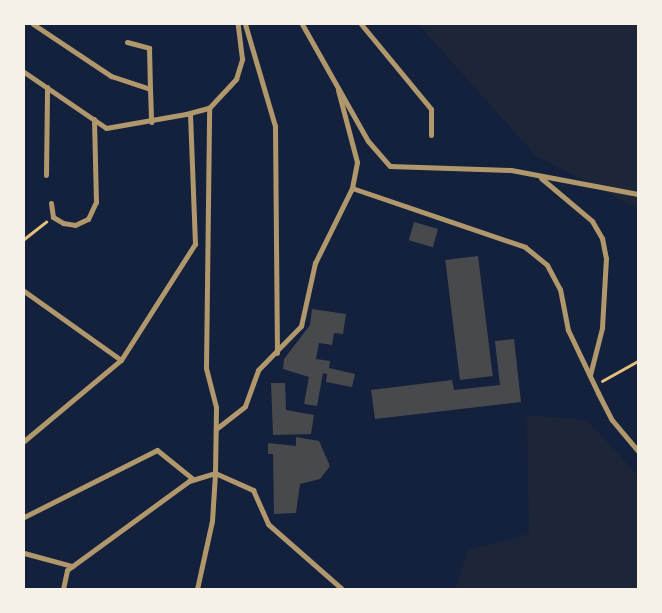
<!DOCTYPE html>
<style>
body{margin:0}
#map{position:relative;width:662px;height:613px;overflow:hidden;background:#14213d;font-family:"Archivo Narrow",sans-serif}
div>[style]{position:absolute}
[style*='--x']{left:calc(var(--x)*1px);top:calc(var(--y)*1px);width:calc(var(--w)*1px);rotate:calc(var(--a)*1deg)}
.green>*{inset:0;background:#1d2539}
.building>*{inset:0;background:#48494c;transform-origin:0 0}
.path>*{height:2.5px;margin:-1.25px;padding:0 1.25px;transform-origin:1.25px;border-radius:1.25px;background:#e5c07b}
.minor>*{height:5px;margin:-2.5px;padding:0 2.5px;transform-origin:2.5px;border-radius:2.5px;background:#b1986c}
span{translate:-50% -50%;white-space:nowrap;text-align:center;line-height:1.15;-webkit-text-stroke:5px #f6f1e7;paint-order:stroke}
.frame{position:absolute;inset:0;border:25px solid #f6f1e7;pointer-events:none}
</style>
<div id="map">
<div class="green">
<div style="clip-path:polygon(418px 24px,638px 24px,638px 209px,536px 156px)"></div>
<div style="clip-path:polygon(527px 415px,587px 420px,638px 476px,638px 589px,455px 589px,468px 550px,529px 534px)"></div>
</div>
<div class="building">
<div style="left:414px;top:222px;width:25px;height:19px;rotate:16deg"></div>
<div style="left:478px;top:256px;width:121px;height:33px;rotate:83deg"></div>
<div style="clip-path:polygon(312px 309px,346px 314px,343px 334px,334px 333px,332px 345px,319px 343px,316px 359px,330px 361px,329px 368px,355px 374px,352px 387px,326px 382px,327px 374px,323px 373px,317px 406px,304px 404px,309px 377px,283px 369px,284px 359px,310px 325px)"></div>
<div style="clip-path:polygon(514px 339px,521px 402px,375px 419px,371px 390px,452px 380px,454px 390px,500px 385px,495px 341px)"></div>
<div style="clip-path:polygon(271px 383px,285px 383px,286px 410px,314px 415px,311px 434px,273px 435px)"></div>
<div style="clip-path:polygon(296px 437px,319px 441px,330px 466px,320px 479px,300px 484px,296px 513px,274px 514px,273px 454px,268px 454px,268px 443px,296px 446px)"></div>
</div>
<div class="path">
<div style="--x:24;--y:239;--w:28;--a:-38"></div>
<div style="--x:602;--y:381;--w:41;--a:-29.1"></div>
</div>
<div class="minor">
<div style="--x:33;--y:24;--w:94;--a:33.7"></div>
<div style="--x:111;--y:76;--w:41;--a:18.4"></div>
<div style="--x:150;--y:89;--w:33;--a:88"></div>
<div style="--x:245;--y:24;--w:106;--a:73.6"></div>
<div style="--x:275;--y:126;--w:227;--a:89.5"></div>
<div style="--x:302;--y:24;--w:134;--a:60.6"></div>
<div style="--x:368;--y:141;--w:33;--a:49"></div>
<div style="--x:390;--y:166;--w:121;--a:1.9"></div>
<div style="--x:511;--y:170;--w:129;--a:10.7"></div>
<div style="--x:361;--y:24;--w:110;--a:50.5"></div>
<div style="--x:431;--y:109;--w:26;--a:90"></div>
<div style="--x:127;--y:42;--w:23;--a:15"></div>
<div style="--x:149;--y:48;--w:41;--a:88.6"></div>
<div style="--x:24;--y:72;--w:99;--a:34.3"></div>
<div style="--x:106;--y:128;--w:81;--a:-9.9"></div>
<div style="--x:186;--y:114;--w:24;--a:-15"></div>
<div style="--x:209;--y:108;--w:40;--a:-47"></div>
<div style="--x:236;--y:79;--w:21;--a:-73"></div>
<div style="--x:242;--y:59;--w:35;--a:-97"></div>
<div style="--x:46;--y:175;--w:88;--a:-89.3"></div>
<div style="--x:541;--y:178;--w:67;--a:40.1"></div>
<div style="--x:592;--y:221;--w:20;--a:60"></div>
<div style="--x:602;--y:238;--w:20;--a:79"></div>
<div style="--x:606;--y:258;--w:70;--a:93.3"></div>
<div style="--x:602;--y:328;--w:49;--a:104.3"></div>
<div style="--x:352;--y:188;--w:183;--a:18.8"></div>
<div style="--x:525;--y:247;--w:28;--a:39"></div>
<div style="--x:547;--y:265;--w:27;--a:62"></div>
<div style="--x:560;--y:289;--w:42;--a:79"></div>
<div style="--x:568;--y:330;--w:70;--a:64.5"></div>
<div style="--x:598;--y:393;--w:30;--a:63"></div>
<div style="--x:612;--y:420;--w:40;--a:50"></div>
<div style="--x:51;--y:203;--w:14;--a:82"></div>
<div style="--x:53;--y:217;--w:12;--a:31"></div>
<div style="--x:63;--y:223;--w:12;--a:9"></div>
<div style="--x:75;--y:225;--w:14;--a:-25"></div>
<div style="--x:88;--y:219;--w:19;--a:-65"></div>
<div style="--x:96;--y:202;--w:83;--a:-91.4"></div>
<div style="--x:24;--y:291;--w:119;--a:35.4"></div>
<div style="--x:216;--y:429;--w:37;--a:-38"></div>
<div style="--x:245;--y:406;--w:38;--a:-70"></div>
<div style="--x:258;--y:370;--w:62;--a:-45.7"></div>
<div style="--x:301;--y:326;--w:65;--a:-77.5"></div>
<div style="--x:315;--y:263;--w:84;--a:-63.7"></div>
<div style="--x:352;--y:188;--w:26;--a:-79"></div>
<div style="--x:357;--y:162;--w:74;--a:-104.8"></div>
<div style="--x:24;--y:441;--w:126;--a:-39.9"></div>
<div style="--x:121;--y:360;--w:138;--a:-57.5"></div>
<div style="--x:195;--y:244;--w:131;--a:-92.2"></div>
<div style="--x:215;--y:473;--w:42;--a:24.1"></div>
<div style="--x:253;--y:490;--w:37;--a:66"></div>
<div style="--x:268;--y:524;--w:98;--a:41.3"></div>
<div style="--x:24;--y:517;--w:149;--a:-26.7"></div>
<div style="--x:157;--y:450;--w:46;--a:38.9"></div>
<div style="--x:24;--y:553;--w:50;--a:15.2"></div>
<div style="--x:63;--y:589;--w:19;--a:-78"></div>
<div style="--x:67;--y:570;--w:151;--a:-36.1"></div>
<div style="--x:189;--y:481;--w:27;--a:-17"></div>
<div style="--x:197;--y:589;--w:70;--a:-77.6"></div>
<div style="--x:212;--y:521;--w:48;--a:-86.4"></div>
<div style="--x:215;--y:473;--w:66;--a:-89.1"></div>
<div style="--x:216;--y:407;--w:40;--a:-104.4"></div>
<div style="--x:206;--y:368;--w:260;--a:-89.3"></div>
</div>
<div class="frame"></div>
</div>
